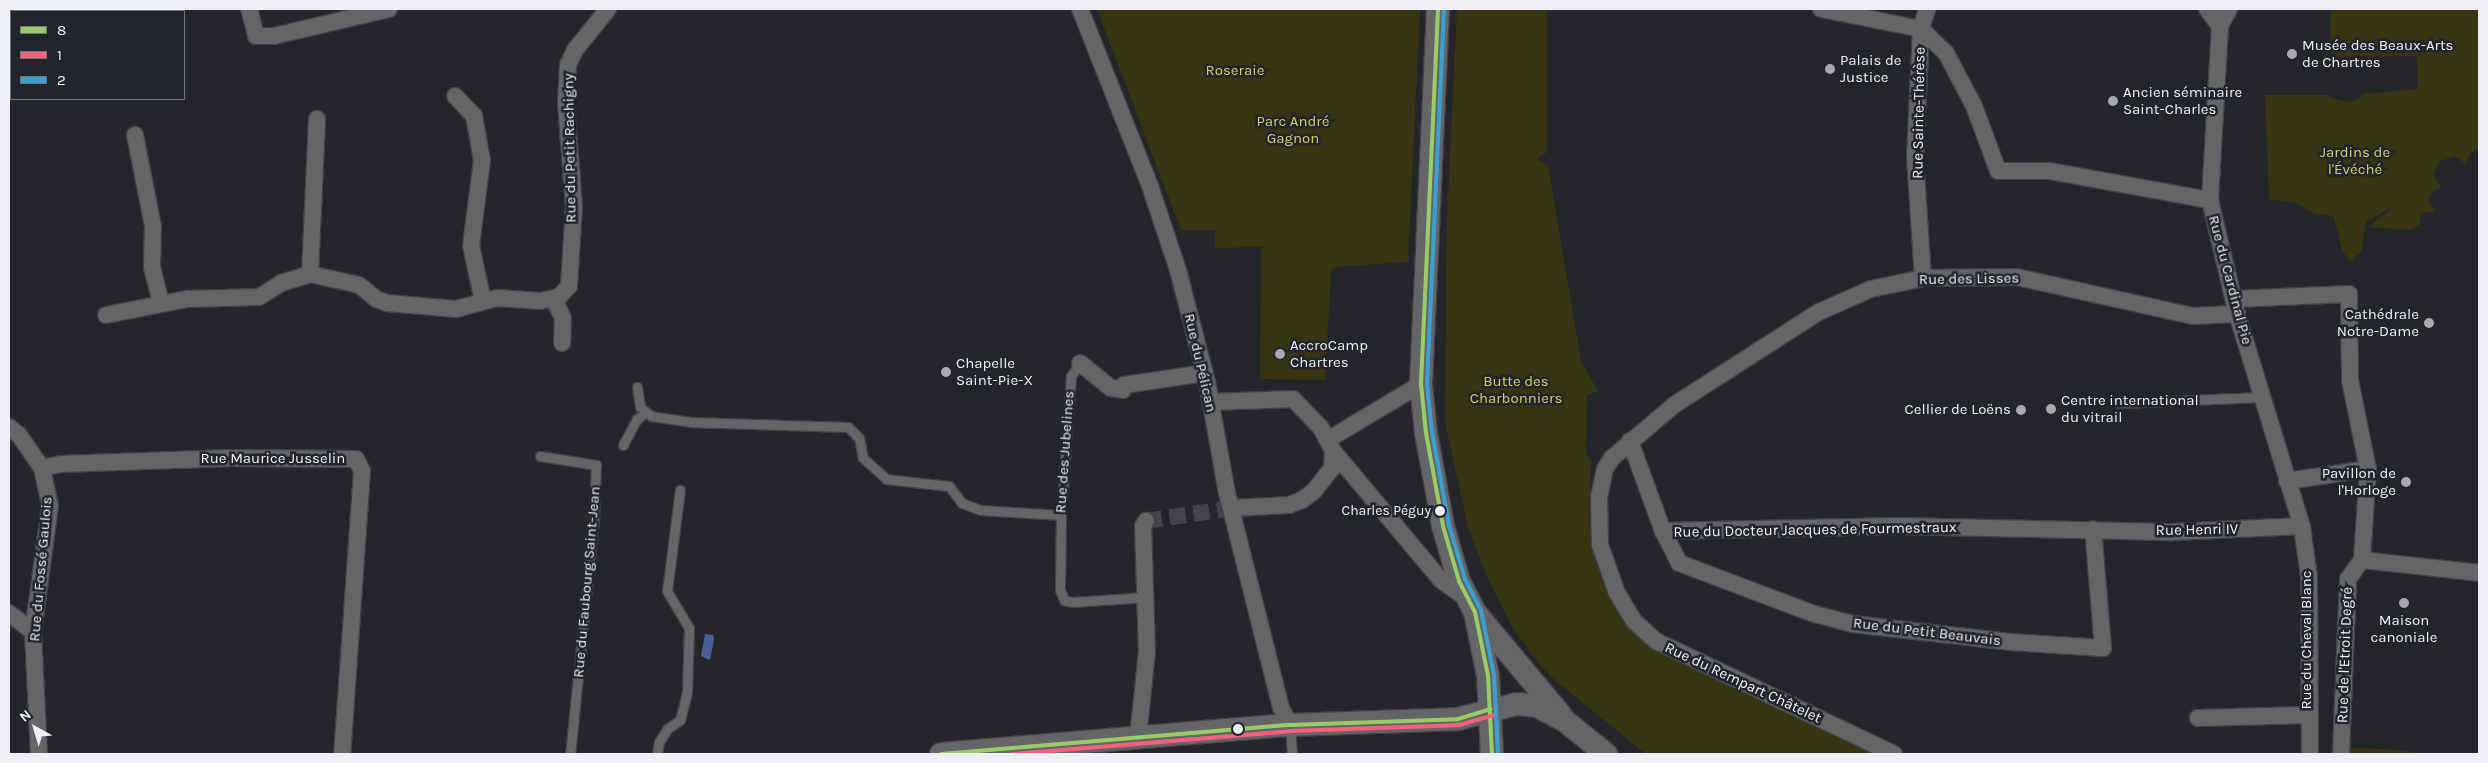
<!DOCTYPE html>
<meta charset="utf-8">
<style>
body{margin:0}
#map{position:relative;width:2488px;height:763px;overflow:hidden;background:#25262a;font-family:Karla,sans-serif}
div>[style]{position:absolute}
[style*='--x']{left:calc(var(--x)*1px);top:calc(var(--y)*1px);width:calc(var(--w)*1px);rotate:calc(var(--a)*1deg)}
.green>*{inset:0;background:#363613}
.water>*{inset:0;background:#4b5e98}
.street-tunnel>*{height:16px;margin-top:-8px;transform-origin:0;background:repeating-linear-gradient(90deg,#434448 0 16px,transparent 0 24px)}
.roads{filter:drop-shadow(1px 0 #444447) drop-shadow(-1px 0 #444447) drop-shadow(0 1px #444447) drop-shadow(0 -1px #444447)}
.lane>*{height:9px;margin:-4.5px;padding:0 4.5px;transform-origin:4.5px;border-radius:4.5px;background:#646567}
.street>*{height:16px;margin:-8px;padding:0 8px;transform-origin:8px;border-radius:8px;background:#646567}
.secondary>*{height:22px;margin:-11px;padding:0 11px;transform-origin:11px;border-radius:11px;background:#646567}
.bus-1>*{height:4px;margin:-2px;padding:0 2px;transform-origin:2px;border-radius:2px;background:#9c6}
.bus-2>*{height:4px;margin:-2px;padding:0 2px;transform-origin:2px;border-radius:2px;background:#f8607d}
.bus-3>*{height:4px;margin:-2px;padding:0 2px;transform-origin:2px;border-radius:2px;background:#3b9fd1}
.dots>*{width:14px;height:14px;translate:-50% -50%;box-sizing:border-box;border:2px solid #23252c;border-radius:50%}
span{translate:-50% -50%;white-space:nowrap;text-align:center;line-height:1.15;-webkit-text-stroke:5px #23252c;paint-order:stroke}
.bus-label{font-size:14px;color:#eef0f5}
.right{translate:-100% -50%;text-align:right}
.poi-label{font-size:15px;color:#eef0f5}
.left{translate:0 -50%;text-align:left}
.park-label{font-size:15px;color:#d4d262}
.street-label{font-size:15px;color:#eef0f5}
.frame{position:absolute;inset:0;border:10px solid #eef0f5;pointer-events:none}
.legend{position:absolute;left:10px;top:10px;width:175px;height:90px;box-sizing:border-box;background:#23252c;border:1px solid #74767c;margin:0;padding:6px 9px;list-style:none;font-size:15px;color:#eef0f5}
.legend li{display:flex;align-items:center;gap:10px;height:25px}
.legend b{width:25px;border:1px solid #74767c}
.north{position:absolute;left:10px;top:703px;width:50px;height:50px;-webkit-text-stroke:4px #23252c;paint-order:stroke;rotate:321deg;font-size:14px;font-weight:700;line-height:20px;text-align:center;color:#eef0f5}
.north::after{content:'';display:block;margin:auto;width:18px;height:22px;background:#eef0f5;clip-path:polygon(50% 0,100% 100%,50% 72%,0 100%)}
</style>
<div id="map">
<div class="green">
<div style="clip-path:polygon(1097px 9px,1420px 9px,1408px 262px,1335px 267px,1331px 270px,1325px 380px,1260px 379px,1261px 247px,1215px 248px,1215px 230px,1181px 230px)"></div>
<div style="clip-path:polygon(1457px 9px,1547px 9px,1547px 152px,1537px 159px,1548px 166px,1581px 361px,1598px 391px,1587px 395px,1586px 454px,1591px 460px,1589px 529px,1593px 553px,1607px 591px,1621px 612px,1653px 643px,1885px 754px,1646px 754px,1556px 681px,1540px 665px,1513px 628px,1487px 577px,1468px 527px,1445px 422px,1447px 218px)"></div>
<div style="clip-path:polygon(2330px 9px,2479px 9px,2479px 149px,2470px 153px,2466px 164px,2455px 156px,2438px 162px,2434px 176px,2441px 188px,2432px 192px,2428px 201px,2435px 212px,2421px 213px,2420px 224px,2412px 230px,2368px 227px,2397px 204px,2366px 222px,2361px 252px,2351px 261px,2342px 251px,2334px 217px,2316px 214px,2296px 203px,2269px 199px,2265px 95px,2329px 95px,2334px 99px,2347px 102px,2355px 101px,2363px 94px,2418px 89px,2417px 56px,2331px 57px)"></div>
<div style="clip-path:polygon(2350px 748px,2387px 749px,2426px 754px,2350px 754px)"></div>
</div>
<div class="water">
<div style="clip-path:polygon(705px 634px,713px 635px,714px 639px,710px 660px,701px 656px)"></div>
</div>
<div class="street-tunnel">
<div style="--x:1146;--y:521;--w:87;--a:-8.6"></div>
</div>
<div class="roads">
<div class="lane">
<div style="--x:1080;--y:363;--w:16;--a:125"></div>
<div style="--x:1071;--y:376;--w:139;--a:94.1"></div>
<div style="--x:1061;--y:515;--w:75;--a:90.8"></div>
<div style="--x:1060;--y:590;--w:11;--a:68"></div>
<div style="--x:1064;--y:600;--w:9;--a:13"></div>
<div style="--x:1073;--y:602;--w:73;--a:-3.9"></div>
<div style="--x:637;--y:387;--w:20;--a:81"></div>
<div style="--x:640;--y:407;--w:14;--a:39"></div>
<div style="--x:651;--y:416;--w:40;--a:8.5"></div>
<div style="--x:691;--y:422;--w:157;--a:1.8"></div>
<div style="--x:848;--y:427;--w:16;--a:45"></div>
<div style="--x:859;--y:438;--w:20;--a:79"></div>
<div style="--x:863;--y:458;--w:31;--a:42"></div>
<div style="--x:886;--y:479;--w:63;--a:6.3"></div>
<div style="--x:949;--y:486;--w:21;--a:53"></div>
<div style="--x:962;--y:503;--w:19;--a:21"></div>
<div style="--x:980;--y:510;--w:81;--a:3.5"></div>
<div style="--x:2119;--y:403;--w:143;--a:-2.4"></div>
<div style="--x:623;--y:445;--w:30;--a:-62"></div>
<div style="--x:637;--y:419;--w:10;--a:-37"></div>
<div style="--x:540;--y:456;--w:57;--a:9.1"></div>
<div style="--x:596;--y:465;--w:54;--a:92.1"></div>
<div style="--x:594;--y:519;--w:236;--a:95.8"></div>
<div style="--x:1290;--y:726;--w:28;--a:86"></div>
<div style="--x:657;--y:754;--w:12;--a:-81"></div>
<div style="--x:659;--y:742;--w:15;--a:-58"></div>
<div style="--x:667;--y:729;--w:16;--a:-35"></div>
<div style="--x:680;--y:720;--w:29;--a:-76"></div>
<div style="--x:687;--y:692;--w:64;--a:-88.2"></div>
<div style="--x:689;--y:628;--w:43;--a:-120.7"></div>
<div style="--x:667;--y:591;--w:102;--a:-82.7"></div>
</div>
<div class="street">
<div style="--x:249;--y:9;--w:28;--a:75"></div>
<div style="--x:256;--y:36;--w:18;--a:0"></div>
<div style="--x:274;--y:36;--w:118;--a:-13.2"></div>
<div style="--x:1080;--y:9;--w:190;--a:68.4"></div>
<div style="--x:1150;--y:186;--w:89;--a:71.6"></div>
<div style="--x:1178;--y:270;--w:116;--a:75.5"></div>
<div style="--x:1207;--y:382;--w:113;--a:79.8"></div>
<div style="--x:1227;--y:493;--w:222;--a:75.9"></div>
<div style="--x:1281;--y:708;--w:19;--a:62"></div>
<div style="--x:1821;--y:9;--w:102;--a:11.3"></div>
<div style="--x:1921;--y:29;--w:35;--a:44"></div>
<div style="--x:1946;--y:53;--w:60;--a:62.2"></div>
<div style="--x:1974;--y:106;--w:69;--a:69.7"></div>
<div style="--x:1998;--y:171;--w:52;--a:0"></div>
<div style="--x:2050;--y:171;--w:163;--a:10.3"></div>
<div style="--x:2207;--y:9;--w:21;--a:53"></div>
<div style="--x:2229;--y:9;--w:19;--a:118"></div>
<div style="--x:2220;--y:26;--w:174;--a:93.3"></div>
<div style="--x:2210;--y:200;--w:117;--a:76.7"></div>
<div style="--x:2237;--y:314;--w:222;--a:73"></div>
<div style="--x:2302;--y:526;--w:51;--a:82.2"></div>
<div style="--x:2309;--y:577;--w:177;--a:89.7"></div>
<div style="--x:455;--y:96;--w:28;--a:46"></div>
<div style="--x:474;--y:116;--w:45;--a:79.7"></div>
<div style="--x:482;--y:160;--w:87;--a:97.3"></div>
<div style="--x:471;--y:246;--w:56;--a:77.7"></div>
<div style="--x:135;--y:135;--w:93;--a:78.8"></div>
<div style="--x:153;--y:226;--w:41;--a:91.4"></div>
<div style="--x:152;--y:267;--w:37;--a:76"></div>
<div style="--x:310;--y:274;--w:155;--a:-87.4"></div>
<div style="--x:1923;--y:278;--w:121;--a:-93.8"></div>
<div style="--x:1915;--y:157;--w:128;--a:-87.3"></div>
<div style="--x:1921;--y:29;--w:21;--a:-73"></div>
<div style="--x:554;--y:299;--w:21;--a:65"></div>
<div style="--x:563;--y:318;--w:25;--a:92"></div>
<div style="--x:2234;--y:299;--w:115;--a:-2.5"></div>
<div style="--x:2349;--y:294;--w:86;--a:89.3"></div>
<div style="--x:2350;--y:380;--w:91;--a:78.6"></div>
<div style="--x:2368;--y:469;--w:91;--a:93.8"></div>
<div style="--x:2362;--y:560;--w:118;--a:6.3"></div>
<div style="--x:106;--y:315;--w:83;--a:-11.2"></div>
<div style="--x:187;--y:299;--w:72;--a:-1.6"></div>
<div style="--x:259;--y:297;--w:26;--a:-32"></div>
<div style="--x:281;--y:283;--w:30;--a:-17"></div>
<div style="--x:310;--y:274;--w:50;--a:12.7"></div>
<div style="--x:359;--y:285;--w:22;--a:39"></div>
<div style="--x:376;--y:299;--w:12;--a:20"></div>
<div style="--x:387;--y:303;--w:69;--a:5"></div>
<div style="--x:456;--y:309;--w:42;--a:-15"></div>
<div style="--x:497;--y:298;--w:43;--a:4"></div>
<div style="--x:540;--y:301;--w:19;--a:-12"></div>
<div style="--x:559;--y:297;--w:15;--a:-48"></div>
<div style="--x:569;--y:286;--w:79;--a:-86.4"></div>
<div style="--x:574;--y:207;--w:105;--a:-94.4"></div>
<div style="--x:566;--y:102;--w:37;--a:-87"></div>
<div style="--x:568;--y:65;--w:17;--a:-65"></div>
<div style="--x:575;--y:50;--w:53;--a:-51.2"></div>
<div style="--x:1080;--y:363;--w:40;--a:39"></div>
<div style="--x:1111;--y:388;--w:12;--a:9"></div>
<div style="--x:1123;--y:390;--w:5;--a:-79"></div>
<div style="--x:1124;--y:385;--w:82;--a:-8.4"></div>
<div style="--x:1211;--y:402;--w:82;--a:-2.1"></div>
<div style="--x:1293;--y:399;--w:40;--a:46"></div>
<div style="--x:1321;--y:428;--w:26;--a:62"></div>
<div style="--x:1333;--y:451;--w:17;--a:93"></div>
<div style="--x:1332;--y:468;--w:29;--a:128"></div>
<div style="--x:1314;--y:491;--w:15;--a:143"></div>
<div style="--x:1302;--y:500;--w:14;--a:159"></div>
<div style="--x:1289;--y:505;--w:57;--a:177"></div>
<div style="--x:9;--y:427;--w:13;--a:39"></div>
<div style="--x:19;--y:435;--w:40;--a:55.1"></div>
<div style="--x:42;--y:468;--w:39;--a:78"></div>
<div style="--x:50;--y:506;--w:127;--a:97.7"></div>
<div style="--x:33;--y:632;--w:122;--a:87.2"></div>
<div style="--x:1329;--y:439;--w:107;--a:-30.9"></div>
<div style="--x:1630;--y:441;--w:96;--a:69.9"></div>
<div style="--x:1663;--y:531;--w:236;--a:-1.2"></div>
<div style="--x:1899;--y:526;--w:273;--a:1.3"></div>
<div style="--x:2172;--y:532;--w:130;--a:-2.6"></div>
<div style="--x:1333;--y:451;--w:168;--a:50.1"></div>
<div style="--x:1441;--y:580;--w:32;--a:36"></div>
<div style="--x:42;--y:468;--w:19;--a:-12"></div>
<div style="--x:61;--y:464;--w:170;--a:-2"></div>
<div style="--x:231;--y:458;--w:125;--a:0.5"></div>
<div style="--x:356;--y:459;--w:13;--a:63"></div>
<div style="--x:362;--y:471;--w:284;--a:94"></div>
<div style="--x:2287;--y:481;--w:82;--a:-8.4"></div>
<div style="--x:1663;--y:531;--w:36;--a:63"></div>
<div style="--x:1679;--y:563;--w:141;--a:20.7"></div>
<div style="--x:1811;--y:613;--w:43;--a:14.7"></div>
<div style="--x:1853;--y:624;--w:158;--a:6.5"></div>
<div style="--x:2010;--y:642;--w:93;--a:3.7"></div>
<div style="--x:2103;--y:648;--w:119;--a:-94.8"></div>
<div style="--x:9;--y:613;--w:31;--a:38"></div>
<div style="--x:2198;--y:718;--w:109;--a:-1.6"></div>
<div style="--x:1138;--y:737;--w:85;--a:-84"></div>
<div style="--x:1147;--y:652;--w:126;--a:-91.8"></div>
<div style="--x:1143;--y:526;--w:6;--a:-59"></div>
<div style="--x:1894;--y:754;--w:263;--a:-154.6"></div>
<div style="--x:1656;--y:641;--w:30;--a:-138"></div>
<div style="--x:1634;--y:621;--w:33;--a:-121"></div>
<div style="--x:1617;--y:593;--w:51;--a:-109.5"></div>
<div style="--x:1600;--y:545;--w:48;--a:-91.2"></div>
<div style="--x:1599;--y:497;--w:29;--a:-78"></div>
<div style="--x:1605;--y:469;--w:13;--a:-58"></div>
<div style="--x:1612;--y:458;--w:82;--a:-40.5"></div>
<div style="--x:1674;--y:405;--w:172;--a:-32.7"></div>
<div style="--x:1819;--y:312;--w:57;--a:-23.9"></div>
<div style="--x:1871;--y:289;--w:53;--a:-11.9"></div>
<div style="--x:1923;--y:278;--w:94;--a:-0.6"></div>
<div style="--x:2017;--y:277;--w:180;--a:12.5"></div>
<div style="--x:2193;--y:316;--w:44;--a:-2.6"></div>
<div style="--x:2341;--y:754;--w:175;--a:-87.7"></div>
<div style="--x:2348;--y:579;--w:24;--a:-54"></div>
</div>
<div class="secondary">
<div style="--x:1438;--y:9;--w:375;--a:92.6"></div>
<div style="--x:1421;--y:384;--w:49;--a:84.2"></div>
<div style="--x:1426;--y:433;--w:95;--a:79.6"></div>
<div style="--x:1443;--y:526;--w:57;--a:73.8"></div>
<div style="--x:1459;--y:581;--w:35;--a:63"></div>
<div style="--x:1475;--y:612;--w:65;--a:78.5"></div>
<div style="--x:1488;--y:676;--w:78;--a:87.1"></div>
<div style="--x:16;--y:11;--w:4;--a:-27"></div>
<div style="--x:1478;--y:616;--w:128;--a:50.1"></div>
<div style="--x:941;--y:754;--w:350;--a:-4.8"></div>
<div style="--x:1290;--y:725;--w:168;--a:-2"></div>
<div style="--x:1458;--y:719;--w:61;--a:-14.3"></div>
<div style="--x:1517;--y:704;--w:20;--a:6"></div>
<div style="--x:1537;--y:706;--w:32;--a:28"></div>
<div style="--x:1565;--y:721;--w:53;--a:38.8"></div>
</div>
</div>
<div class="bus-1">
<div style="--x:1438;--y:9;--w:375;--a:92.6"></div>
<div style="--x:1421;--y:384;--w:49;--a:84.2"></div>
<div style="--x:1426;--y:433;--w:95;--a:79.6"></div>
<div style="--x:1443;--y:526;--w:57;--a:73.8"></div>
<div style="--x:1459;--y:581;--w:35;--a:63"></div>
<div style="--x:1475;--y:612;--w:65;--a:78.5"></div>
<div style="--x:1488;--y:676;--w:78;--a:87.1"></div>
<div style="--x:941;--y:754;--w:350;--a:-4.8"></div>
<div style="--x:1290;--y:725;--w:168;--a:-2"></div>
<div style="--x:1458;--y:719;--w:34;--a:-17"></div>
</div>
<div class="bus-2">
<div style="--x:1013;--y:754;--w:278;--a:-4.7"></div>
<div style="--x:1290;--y:731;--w:169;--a:-2"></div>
<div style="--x:1459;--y:725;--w:35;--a:-16"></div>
</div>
<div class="bus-3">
<div style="--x:1444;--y:9;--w:375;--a:92.6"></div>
<div style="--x:1427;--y:384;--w:48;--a:84.1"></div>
<div style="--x:1432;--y:432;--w:95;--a:79.6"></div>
<div style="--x:1449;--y:525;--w:56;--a:73.5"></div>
<div style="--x:1465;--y:579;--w:35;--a:63"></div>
<div style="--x:1481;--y:610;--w:66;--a:78.7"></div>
<div style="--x:1494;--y:675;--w:79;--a:87.1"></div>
</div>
<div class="dots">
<div style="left:2292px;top:54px;background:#a8a9ae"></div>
<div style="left:1830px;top:69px;background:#a8a9ae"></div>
<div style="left:2113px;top:101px;background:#a8a9ae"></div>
<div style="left:2429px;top:323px;background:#a8a9ae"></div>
<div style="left:1280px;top:354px;background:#a8a9ae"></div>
<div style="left:946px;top:372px;background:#a8a9ae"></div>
<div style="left:2051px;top:409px;background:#a8a9ae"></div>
<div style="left:2021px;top:410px;background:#a8a9ae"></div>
<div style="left:2406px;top:482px;background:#a8a9ae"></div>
<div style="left:1440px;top:511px;background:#eef0f5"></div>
<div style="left:2404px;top:603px;background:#a8a9ae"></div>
<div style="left:1238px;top:729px;background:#eef0f5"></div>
</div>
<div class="bus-label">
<span class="right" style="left:1431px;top:511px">Charles Péguy</span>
</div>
<div class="poi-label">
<span class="left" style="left:2302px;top:54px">Musée des Beaux-Arts<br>de Chartres</span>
<span class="left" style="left:1840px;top:69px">Palais de<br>Justice</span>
<span class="left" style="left:2123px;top:101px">Ancien séminaire<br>Saint-Charles</span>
<span class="right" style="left:2419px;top:323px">Cathédrale<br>Notre-Dame</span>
<span class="left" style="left:1290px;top:354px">AccroCamp<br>Chartres</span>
<span class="left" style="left:956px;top:372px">Chapelle<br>Saint-Pie-X</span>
<span class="left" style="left:2061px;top:409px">Centre international<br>du vitrail</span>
<span class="right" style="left:2011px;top:410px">Cellier de Loëns</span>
<span class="right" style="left:2396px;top:482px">Pavillon de<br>l'Horloge</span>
<span style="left:2404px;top:629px">Maison<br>canoniale</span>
</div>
<div class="park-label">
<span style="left:1235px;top:71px">Roseraie</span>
<span style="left:1293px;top:130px">Parc André<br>Gagnon</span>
<span style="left:2355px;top:161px">Jardins de<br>l'Évéché</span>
<span style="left:1516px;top:390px">Butte des<br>Charbonniers</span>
</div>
<div class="street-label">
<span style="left:1919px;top:113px;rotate:-89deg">Rue Sainte-Thérèse</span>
<span style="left:570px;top:148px;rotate:-91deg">Rue du Petit Rachigny</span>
<span style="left:1969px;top:279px;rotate:-1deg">Rue des Lisses</span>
<span style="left:2230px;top:280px;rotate:75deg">Rue du Cardinal Pie</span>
<span style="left:1200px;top:363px;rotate:77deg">Rue du Pélican</span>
<span style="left:1065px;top:452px;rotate:-86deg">Rue des Jubelines</span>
<span style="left:273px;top:459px">Rue Maurice Jusselin</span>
<span style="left:1815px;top:530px;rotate:-1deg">Rue du Docteur Jacques de Fourmestraux</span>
<span style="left:2197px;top:530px;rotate:-1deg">Rue Henri IV</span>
<span style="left:41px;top:569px;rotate:-85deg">Rue du Fossé Gaulois</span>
<span style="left:587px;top:582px;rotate:-85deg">Rue du Faubourg Saint-Jean</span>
<span style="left:1927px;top:632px;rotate:7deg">Rue du Petit Beauvais</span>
<span style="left:2307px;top:640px;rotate:-90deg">Rue du Cheval Blanc</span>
<span style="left:2345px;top:655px;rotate:-88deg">Rue de l'Etroit Degré</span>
<span style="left:1743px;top:683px;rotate:25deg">Rue du Rempart Châtelet</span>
</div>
<div class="frame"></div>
<ul class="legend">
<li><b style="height:6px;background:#9c6"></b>8</li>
<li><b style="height:6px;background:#f8607d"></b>1</li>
<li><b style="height:6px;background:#3b9fd1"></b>2</li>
</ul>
<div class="north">N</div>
</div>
